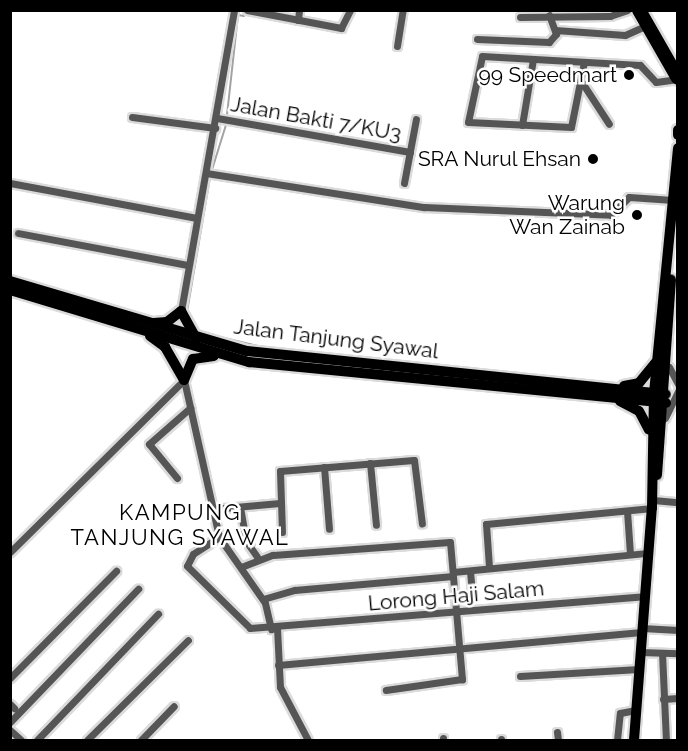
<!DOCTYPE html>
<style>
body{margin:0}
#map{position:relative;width:688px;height:751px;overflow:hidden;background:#fff;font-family:Raleway,sans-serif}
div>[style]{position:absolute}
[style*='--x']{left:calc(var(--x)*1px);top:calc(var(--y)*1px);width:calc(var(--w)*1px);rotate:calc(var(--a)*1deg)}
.stream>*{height:1.5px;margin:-0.75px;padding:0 0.75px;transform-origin:0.75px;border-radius:0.75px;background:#a3a3a3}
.roads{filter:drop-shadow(2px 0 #dbdbdb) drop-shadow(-2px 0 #dbdbdb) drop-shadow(0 2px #dbdbdb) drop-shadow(0 -2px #dbdbdb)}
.street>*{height:7px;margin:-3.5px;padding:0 3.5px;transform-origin:3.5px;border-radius:3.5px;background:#555}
.primary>*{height:10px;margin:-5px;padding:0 5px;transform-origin:5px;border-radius:5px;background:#000}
.highway>*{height:14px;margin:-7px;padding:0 7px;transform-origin:7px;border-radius:7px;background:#000}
.dots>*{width:16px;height:16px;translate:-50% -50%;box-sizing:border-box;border:3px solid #fff;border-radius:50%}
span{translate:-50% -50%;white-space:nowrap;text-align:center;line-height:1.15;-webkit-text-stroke:5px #fff;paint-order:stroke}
.poi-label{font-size:21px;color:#000}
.right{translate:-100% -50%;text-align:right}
.street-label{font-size:21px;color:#000}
.neighbourhood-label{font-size:22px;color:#000;letter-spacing:1.5px}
.frame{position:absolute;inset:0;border:12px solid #000;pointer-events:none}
</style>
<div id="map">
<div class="stream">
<div style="--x:227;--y:115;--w:101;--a:-83.7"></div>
<div style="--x:238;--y:15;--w:6;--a:9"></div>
<div style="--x:212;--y:170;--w:47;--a:-72.7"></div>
<div style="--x:187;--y:312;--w:136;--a:-80.3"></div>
<div style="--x:212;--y:335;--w:47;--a:13.4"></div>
</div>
<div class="roads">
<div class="street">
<div style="--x:247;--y:10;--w:96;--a:10.8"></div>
<div style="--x:341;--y:28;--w:20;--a:-63"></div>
<div style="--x:520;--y:17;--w:90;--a:-0.6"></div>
<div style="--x:610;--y:16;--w:18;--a:-19"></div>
<div style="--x:298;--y:20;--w:10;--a:-84"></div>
<div style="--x:555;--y:30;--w:70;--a:4.1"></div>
<div style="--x:625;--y:35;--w:24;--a:-24"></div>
<div style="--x:477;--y:39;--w:72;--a:2.4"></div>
<div style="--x:549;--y:42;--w:11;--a:-49"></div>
<div style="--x:556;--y:34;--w:20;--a:-110"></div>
<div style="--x:397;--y:46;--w:36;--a:-81"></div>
<div style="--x:584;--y:62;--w:66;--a:101.3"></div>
<div style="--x:571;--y:127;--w:103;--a:-177.2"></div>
<div style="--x:468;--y:122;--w:67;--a:-78"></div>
<div style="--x:482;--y:56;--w:158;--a:3.3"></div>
<div style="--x:640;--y:65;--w:23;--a:47"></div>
<div style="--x:656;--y:82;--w:22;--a:-8"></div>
<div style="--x:581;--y:81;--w:51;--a:56.9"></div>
<div style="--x:132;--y:117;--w:84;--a:7.5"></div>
<div style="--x:217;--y:118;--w:196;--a:10"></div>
<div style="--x:522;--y:125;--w:67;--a:-80.5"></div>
<div style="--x:206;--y:173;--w:221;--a:8.9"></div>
<div style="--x:424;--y:207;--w:187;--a:2.4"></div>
<div style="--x:611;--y:215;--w:25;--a:-45"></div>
<div style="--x:629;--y:197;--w:44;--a:3.9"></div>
<div style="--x:10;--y:183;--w:190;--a:10.6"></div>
<div style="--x:404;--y:183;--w:65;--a:-79.4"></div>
<div style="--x:18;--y:233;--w:173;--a:10.7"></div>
<div style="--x:181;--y:311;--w:306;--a:-80"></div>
<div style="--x:669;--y:367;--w:19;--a:62"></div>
<div style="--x:665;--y:418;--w:30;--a:-64"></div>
<div style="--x:370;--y:463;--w:62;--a:84.5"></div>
<div style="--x:324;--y:467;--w:62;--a:85.4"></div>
<div style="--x:177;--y:478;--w:44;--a:-129.5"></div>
<div style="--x:149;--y:444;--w:55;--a:-41.3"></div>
<div style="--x:653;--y:500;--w:25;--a:5"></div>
<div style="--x:240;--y:507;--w:35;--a:80"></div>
<div style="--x:246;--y:541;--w:19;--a:55"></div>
<div style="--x:213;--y:509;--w:67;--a:-5.1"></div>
<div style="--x:627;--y:511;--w:43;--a:86"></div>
<div style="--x:282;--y:532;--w:61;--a:-91.9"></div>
<div style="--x:280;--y:471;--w:134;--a:-4.7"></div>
<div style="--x:414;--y:460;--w:64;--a:82.9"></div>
<div style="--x:219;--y:537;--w:31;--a:147"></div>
<div style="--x:193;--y:554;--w:13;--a:117"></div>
<div style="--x:187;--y:566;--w:88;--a:44.5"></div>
<div style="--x:250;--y:628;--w:395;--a:-4.6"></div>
<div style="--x:10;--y:552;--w:245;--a:-44.7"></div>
<div style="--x:184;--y:380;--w:161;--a:77.4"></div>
<div style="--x:219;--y:537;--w:80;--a:55.1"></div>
<div style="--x:265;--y:603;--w:27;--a:77"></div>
<div style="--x:241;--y:567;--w:34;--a:-21"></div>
<div style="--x:273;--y:555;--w:177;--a:-4.2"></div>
<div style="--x:450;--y:542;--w:138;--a:85"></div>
<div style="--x:462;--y:679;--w:77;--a:171.8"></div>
<div style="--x:489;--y:567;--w:43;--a:-94"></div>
<div style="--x:486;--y:524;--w:167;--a:-5.5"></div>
<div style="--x:470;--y:571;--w:25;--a:85"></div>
<div style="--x:453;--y:572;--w:196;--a:-5.6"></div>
<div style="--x:263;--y:599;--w:33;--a:-16"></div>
<div style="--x:295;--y:590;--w:158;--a:-5.1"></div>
<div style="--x:277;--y:628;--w:59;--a:87.1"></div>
<div style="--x:280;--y:687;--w:60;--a:62.2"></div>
<div style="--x:642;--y:628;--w:36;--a:3"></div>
<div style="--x:640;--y:652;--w:38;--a:2"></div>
<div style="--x:662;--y:653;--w:87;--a:87.4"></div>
<div style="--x:278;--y:665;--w:365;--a:-5.2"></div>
<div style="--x:520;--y:676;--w:119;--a:-3.4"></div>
<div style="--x:10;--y:678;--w:151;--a:-45.3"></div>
<div style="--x:663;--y:699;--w:15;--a:-4"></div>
<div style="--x:10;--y:704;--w:6;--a:45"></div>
<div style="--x:10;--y:722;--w:185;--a:-46.1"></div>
<div style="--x:10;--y:730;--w:15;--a:42"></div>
<div style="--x:557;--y:732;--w:8;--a:83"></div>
<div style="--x:443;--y:738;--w:2;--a:90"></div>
<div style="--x:501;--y:739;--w:1;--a:90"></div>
<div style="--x:37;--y:740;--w:175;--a:-46.2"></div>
<div style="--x:87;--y:740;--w:142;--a:-44.7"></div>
<div style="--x:141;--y:740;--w:47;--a:-45.9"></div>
<div style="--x:617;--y:740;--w:27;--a:-84"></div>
<div style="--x:620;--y:713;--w:16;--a:-11"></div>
</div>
<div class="primary">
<div style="--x:678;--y:130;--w:5;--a:90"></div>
<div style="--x:10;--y:281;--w:247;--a:16.5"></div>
<div style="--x:247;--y:351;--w:421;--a:5.9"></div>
<div style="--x:10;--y:290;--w:250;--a:16.8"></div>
<div style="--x:249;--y:362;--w:419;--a:5.6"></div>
<div style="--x:154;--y:323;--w:13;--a:-4"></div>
<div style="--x:167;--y:322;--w:18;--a:-38"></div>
<div style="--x:181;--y:311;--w:31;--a:61"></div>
<div style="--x:150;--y:336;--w:19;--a:36"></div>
<div style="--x:165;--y:347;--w:38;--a:60"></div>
<div style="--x:184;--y:380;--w:23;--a:-67"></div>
<div style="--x:193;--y:359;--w:21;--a:-8"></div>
<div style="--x:624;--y:386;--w:15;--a:-11"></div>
<div style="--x:639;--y:383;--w:26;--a:-51"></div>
<div style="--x:620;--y:401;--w:21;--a:28"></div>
<div style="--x:639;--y:411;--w:21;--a:62"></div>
<div style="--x:657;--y:475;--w:196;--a:-85.9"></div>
<div style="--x:634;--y:740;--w:233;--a:-85.6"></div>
<div style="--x:652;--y:508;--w:115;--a:-89"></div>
<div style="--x:654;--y:393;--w:246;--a:-84.4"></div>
</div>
<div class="highway">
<div style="--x:639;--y:10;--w:78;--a:60.2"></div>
</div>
</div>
<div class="dots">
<div style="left:629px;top:75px;background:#000"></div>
<div style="left:593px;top:159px;background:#000"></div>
<div style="left:637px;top:215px;background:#000"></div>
</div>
<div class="poi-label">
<span class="right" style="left:617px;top:75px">99 Speedmart</span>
<span class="right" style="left:581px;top:159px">SRA Nurul Ehsan</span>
<span class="right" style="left:625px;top:215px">Warung<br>Wan Zainab</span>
</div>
<div class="street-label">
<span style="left:316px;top:119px;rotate:10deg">Jalan Bakti 7/KU3</span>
<span style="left:336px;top:339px;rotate:7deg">Jalan Tanjung Syawal</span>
<span style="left:456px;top:596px;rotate:-5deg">Lorong Haji Salam</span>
</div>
<div class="neighbourhood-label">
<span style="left:180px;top:525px">KAMPUNG<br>TANJUNG SYAWAL</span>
</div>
<div class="frame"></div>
</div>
